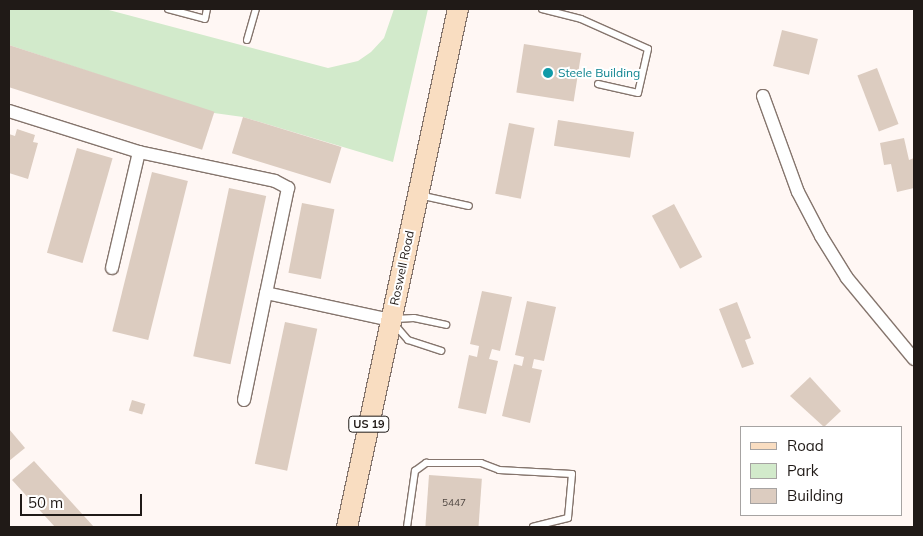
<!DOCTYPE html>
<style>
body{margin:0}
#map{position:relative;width:923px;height:536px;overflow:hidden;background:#fff7f4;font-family:Mulish,sans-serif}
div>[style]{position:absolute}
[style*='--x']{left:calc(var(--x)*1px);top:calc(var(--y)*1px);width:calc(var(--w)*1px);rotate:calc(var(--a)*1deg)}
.green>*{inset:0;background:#d2eacb}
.building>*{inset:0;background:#dcccc0;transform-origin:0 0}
.roads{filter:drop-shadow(1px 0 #85756d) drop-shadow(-1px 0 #85756d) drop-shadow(0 1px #85756d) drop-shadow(0 -1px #85756d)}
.service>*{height:6px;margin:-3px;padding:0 3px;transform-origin:3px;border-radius:3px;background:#fff}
.minor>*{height:12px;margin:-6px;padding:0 6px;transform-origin:6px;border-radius:6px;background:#fff}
.primary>*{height:20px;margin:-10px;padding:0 10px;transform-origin:10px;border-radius:10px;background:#f9ddc1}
.dots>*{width:14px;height:14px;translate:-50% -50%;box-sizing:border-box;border:2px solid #fff;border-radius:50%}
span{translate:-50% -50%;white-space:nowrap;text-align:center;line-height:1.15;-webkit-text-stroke:4px #fff;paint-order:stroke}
.number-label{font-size:10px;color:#4f4641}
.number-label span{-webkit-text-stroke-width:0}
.shield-label span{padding:1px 4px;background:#fff;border:1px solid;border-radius:4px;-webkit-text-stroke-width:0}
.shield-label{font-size:11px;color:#201a17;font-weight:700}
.culture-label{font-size:12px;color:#0d838f}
.left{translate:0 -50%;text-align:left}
.street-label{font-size:12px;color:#201a17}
.frame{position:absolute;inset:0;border:10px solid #201a17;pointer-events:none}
.legend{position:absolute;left:740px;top:426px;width:162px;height:90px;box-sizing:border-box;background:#fff;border:1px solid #a6a3a2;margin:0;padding:6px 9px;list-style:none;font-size:15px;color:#201a17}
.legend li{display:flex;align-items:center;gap:10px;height:25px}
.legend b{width:25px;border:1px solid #a6a3a2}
.scale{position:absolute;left:20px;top:494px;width:122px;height:22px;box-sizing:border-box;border:2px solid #201a17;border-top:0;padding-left:6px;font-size:15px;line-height:18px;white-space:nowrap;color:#201a17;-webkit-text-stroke:4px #fff;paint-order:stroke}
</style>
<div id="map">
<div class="green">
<div style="clip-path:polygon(9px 9px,105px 9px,328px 68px,358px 61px,371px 52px,384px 38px,394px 9px,428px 9px,393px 162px,243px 117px,214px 113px,9px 45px)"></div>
</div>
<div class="building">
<div style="left:782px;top:30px;width:37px;height:37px;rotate:14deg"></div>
<div style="left:524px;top:44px;width:58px;height:49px;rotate:9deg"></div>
<div style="left:9px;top:45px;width:216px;height:40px;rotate:18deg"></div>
<div style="left:877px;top:68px;width:60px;height:21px;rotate:69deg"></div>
<div style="left:243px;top:117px;width:103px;height:38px;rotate:17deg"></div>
<div style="left:558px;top:120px;width:77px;height:26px;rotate:9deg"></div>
<div style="left:509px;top:123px;width:26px;height:72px;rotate:11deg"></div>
<div style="clip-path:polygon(17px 129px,35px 135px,33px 142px,38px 143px,28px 179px,9px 173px,9px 134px,15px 136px)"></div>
<div style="clip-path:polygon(904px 138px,909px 160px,914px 158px,914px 188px,897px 192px,891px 164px,884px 165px,880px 143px)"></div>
<div style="left:77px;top:148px;width:37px;height:109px;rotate:16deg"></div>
<div style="left:152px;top:172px;width:37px;height:164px;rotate:14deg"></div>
<div style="left:229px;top:188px;width:38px;height:172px;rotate:12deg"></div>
<div style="left:302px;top:203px;width:33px;height:71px;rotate:11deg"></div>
<div style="left:674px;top:204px;width:60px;height:25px;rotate:62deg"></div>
<div style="clip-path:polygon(482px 291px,512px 297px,500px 351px,492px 349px,489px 359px,498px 361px,486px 414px,458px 408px,469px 355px,477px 357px,479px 346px,470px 344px)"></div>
<div style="clip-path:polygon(527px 301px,556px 307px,544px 361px,534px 359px,532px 368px,542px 370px,530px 423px,502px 416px,514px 364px,522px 366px,524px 357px,515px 355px)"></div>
<div style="clip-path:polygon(737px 302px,751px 338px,745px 340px,754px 364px,742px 368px,719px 309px)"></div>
<div style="left:285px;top:322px;width:33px;height:145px;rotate:12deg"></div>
<div style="clip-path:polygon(810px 377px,841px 411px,824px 427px,790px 396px)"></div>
<div style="left:132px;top:400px;width:14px;height:11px;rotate:17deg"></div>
<div style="clip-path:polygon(9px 429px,25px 448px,9px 461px)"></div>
<div style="clip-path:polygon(34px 461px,94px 527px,55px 527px,12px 480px)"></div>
<div style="left:429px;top:475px;width:53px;height:52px;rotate:4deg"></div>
</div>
<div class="roads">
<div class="service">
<div style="--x:168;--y:9;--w:38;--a:15"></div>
<div style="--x:205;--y:19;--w:10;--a:-79"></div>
<div style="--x:542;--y:9;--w:40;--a:14.4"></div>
<div style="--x:581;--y:19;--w:73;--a:24.1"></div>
<div style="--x:648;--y:49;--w:45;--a:102.8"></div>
<div style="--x:638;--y:93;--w:41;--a:-167.3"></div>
<div style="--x:247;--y:40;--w:32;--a:-74"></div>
<div style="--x:419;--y:195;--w:51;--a:12.4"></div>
<div style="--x:395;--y:319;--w:19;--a:-3"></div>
<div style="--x:414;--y:318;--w:33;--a:12"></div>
<div style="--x:395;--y:325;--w:20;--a:49"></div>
<div style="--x:408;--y:340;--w:35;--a:18"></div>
<div style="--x:407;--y:527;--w:57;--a:-81.9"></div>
<div style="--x:415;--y:471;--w:14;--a:-36"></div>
<div style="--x:426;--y:463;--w:55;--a:0"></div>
<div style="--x:481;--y:463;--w:19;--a:21"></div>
<div style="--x:499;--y:470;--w:73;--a:3.1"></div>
<div style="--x:572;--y:474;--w:44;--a:95.2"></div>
<div style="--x:568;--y:518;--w:36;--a:166"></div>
</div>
<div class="minor">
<div style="--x:763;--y:96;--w:102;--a:70"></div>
<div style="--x:798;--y:192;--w:50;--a:62.4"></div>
<div style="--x:821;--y:236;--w:49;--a:58.2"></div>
<div style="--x:847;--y:278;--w:105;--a:50.4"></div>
<div style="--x:9;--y:111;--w:136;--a:17.5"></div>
<div style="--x:139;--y:152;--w:139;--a:12"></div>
<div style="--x:275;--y:181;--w:15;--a:28"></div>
<div style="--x:288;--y:188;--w:107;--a:101.8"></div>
<div style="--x:266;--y:293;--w:128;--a:12.2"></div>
<div style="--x:112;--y:268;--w:119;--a:-76.9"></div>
<div style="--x:244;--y:400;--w:109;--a:-78.4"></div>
</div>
<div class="primary">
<div style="--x:347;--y:527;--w:530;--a:-77.91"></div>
</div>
</div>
<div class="dots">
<div style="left:548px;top:73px;background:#0f9aa8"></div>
</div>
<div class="number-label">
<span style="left:454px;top:503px">5447</span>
</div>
<div class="shield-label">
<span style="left:369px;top:424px">US 19</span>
</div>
<div class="culture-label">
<span class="left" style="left:558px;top:73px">Steele Building</span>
</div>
<div class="street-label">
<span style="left:402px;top:268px;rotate:-78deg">Roswell Road</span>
</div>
<div class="frame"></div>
<ul class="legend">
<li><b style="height:6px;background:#f9ddc1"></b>Road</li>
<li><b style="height:14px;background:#d2eacb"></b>Park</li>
<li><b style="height:14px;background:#dcccc0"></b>Building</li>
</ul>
<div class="scale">50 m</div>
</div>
